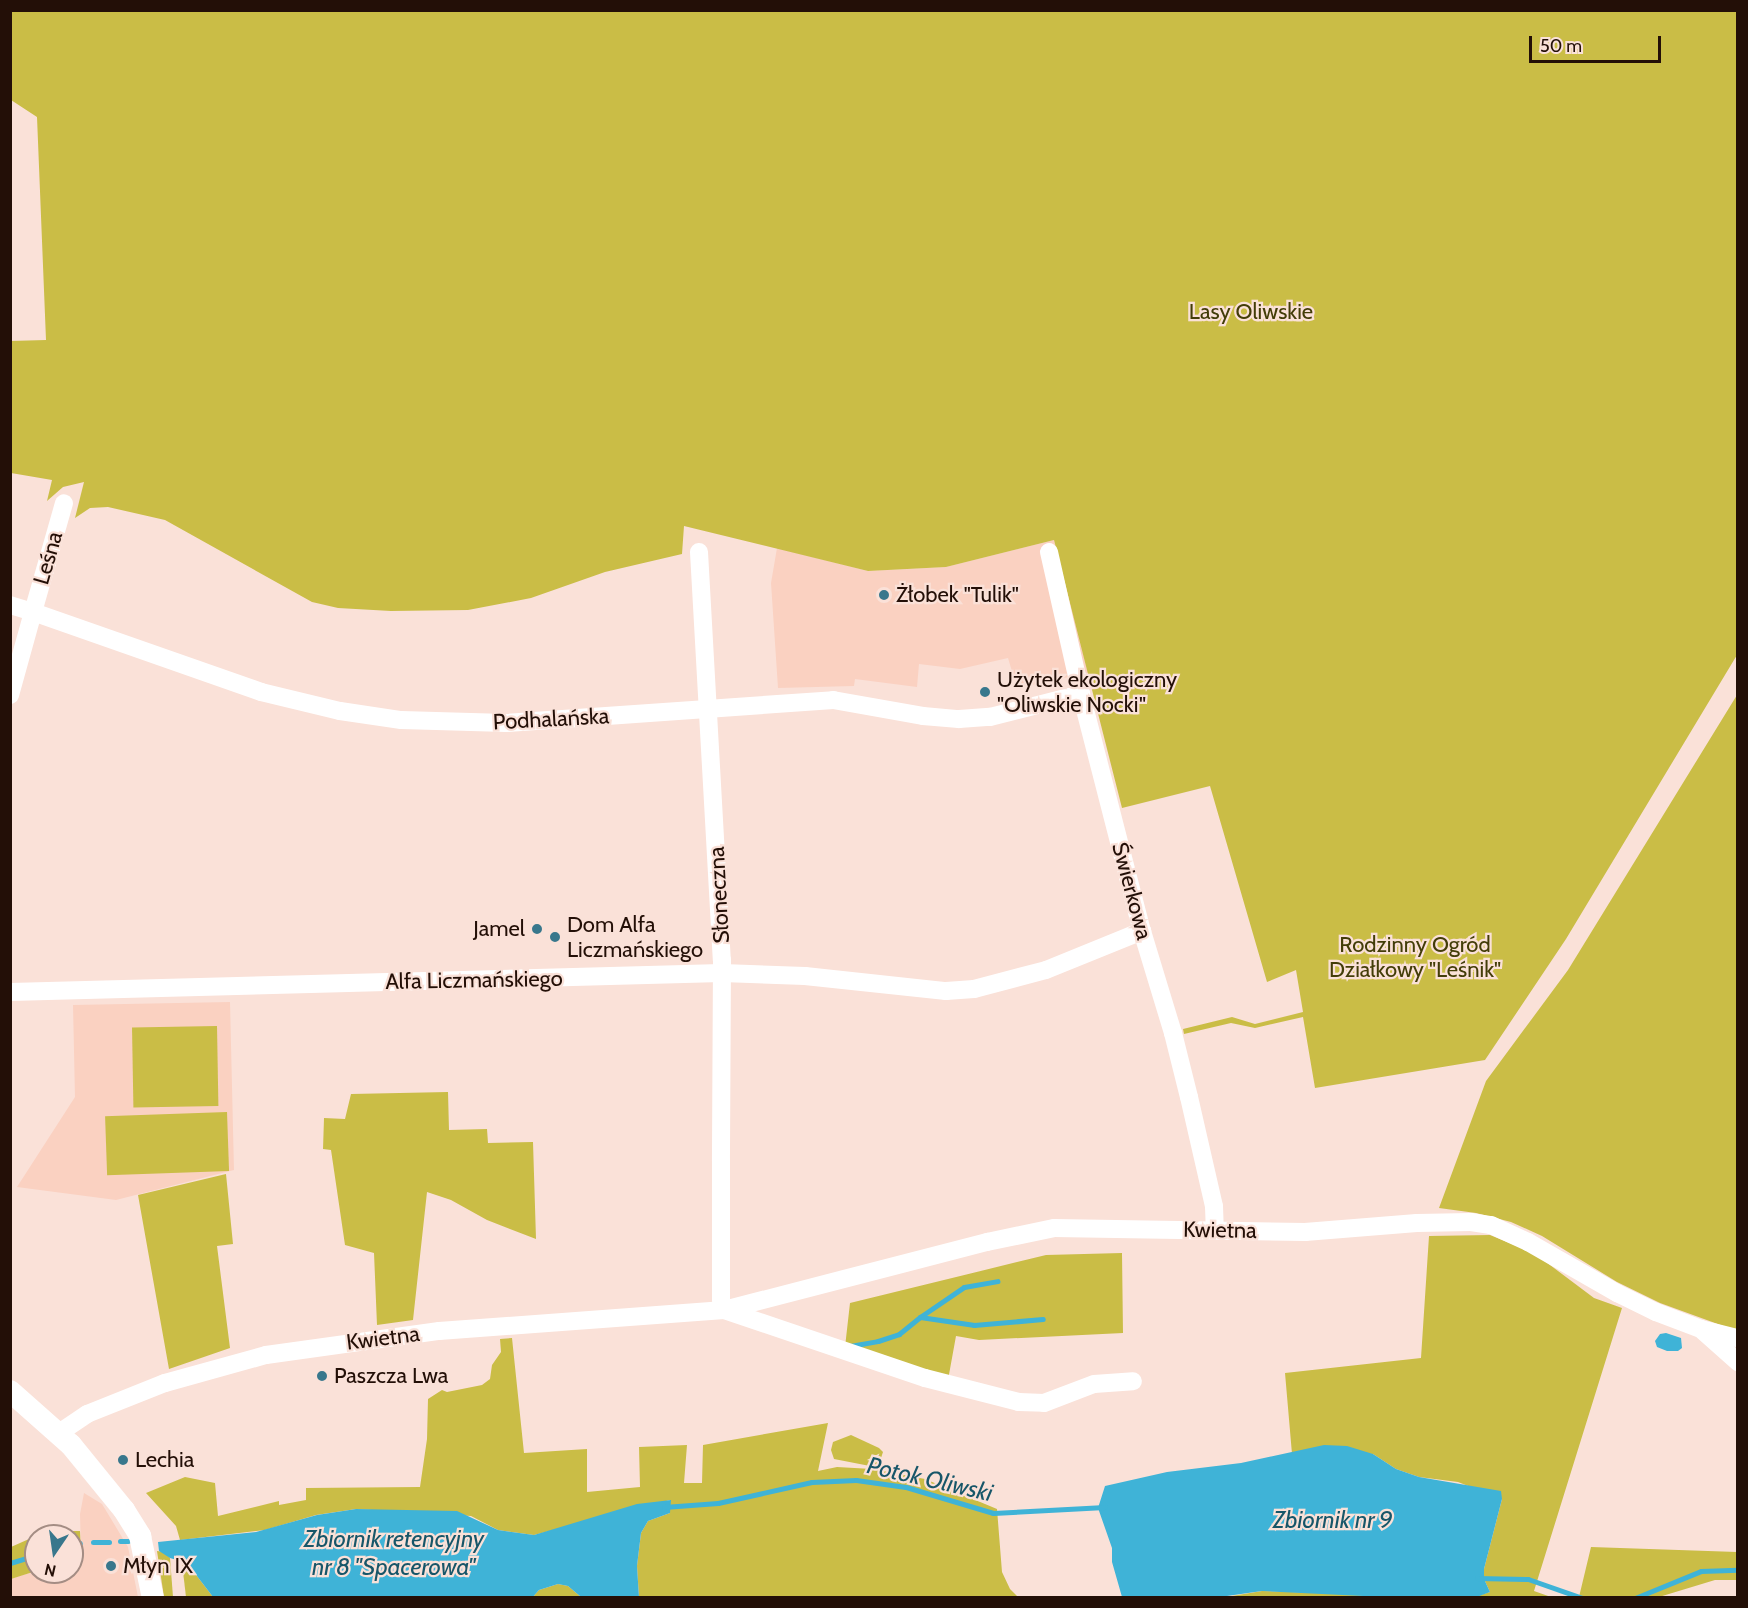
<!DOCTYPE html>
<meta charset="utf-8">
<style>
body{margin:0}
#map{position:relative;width:1748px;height:1608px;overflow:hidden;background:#fae1d8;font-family:Cabin,sans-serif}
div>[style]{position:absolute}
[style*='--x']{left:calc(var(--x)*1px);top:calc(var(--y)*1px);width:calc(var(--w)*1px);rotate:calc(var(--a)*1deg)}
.built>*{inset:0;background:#fad1c1}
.green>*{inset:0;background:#cabd46;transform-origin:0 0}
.water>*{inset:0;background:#3fb3d7}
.stream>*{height:5px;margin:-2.5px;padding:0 2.5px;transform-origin:2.5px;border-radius:2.5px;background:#3fb3d7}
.minor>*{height:18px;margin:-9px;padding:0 9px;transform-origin:9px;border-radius:9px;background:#fff}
.major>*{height:22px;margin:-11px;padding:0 11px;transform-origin:11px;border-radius:11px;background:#fff}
.dots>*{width:16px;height:16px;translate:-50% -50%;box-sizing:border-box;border:3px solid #fae1d8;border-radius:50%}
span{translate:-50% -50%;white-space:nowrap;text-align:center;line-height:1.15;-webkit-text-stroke:4.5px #fae1d8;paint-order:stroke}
.park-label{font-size:22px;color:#433d08}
.street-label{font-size:22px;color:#230f07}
.poi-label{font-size:22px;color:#230f07}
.left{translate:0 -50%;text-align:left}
.right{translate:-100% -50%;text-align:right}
.water-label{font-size:24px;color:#175669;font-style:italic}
.frame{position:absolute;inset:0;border:12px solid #230f07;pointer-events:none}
.north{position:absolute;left:24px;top:1524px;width:60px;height:60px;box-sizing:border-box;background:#fae1d8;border:2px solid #a48d84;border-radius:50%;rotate:193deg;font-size:16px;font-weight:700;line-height:24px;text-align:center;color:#230f07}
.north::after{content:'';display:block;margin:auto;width:21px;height:27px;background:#38778c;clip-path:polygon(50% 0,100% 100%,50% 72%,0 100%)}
.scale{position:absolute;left:1529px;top:36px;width:132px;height:27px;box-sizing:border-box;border:3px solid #230f07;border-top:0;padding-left:8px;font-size:18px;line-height:21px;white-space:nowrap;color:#230f07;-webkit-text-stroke:4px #fae1d8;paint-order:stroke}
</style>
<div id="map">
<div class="built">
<div style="clip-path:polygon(1054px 540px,1088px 673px,1017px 688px,1008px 658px,960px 669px,919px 664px,917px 687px,855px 679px,854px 686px,778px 688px,771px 583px,777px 548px,868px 571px,946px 567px)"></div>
<div style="clip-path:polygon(230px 1002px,234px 1170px,116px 1200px,17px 1187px,75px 1097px,73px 1005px)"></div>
<div style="clip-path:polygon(84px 1493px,102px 1504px,128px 1547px,138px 1597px,11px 1597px,10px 1579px,36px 1571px,72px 1572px,72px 1560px,81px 1552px,80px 1514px)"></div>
</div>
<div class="green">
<div style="clip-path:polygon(11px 11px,1737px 11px,1737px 655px,1566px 939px,1485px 1060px,1315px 1088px,1303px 1017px,1255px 1028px,1231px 1023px,1184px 1034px,1183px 1029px,1232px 1017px,1255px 1024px,1303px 1012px,1296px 970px,1267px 982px,1210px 786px,1122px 808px,1054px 540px,946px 567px,868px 571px,684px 526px,682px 554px,605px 572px,531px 598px,468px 610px,391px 611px,338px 608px,312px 602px,165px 520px,108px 507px,90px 508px,75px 518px,84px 482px,63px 487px,47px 501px,52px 480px,11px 473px,10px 341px,46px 340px,37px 117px,11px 100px)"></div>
<div style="clip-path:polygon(1737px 695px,1737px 1331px,1660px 1303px,1617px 1282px,1542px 1236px,1511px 1222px,1476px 1213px,1439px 1208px,1486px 1081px,1568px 970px)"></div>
<div style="left:217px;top:1026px;width:80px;height:85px;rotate:89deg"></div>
<div style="clip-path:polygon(448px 1092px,449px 1130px,487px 1129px,488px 1143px,533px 1142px,536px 1239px,487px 1220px,451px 1200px,427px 1192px,413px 1320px,377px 1325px,374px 1253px,345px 1245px,331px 1150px,323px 1149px,324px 1118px,345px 1119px,351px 1094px)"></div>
<div style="left:227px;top:1112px;width:59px;height:122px;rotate:88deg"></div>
<div style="clip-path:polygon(226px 1174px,233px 1244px,217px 1246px,230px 1348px,169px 1369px,138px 1195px)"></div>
<div style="clip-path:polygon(1490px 1235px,1534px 1253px,1594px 1298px,1622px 1308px,1534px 1591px,1551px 1597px,1474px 1597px,1490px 1592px,1484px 1579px,1484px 1569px,1502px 1499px,1458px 1482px,1419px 1477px,1396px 1469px,1373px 1454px,1307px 1451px,1292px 1454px,1285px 1373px,1421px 1358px,1429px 1236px)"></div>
<div style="clip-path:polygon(1122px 1253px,1123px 1333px,979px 1340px,956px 1336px,948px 1380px,845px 1347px,850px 1303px,1046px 1255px)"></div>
<div style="clip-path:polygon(512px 1338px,524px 1453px,587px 1449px,587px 1492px,640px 1487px,639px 1447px,687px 1445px,684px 1483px,702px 1483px,703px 1445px,828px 1423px,818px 1471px,837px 1467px,872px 1469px,925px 1479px,997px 1509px,1002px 1572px,1010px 1589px,1018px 1597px,639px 1597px,637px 1566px,641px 1533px,648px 1521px,670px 1513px,670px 1500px,534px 1535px,498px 1530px,471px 1516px,356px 1509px,316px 1515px,265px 1530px,180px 1540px,176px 1526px,146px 1493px,185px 1477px,215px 1483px,218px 1516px,279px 1501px,279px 1505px,306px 1500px,306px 1488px,420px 1487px,427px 1439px,428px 1399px,442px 1390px,447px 1392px,482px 1385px,490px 1379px,492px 1365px,501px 1352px,500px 1339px)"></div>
<div style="clip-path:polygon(851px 1435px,879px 1448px,883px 1452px,879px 1464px,870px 1466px,834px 1459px,831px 1450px,833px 1442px)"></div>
<div style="clip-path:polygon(47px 1531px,80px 1531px,81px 1552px,72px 1560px,72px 1536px,36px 1536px,36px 1571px,11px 1579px,11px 1547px)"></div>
<div style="clip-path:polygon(1591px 1547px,1737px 1552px,1737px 1580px,1715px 1580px,1659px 1597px,1579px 1597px)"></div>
<div style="clip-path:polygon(157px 1551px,164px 1552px,170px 1558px,173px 1597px,164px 1597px)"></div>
<div style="clip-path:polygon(182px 1563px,187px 1563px,213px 1597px,186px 1597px)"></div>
<div style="clip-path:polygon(558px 1584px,568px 1586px,581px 1597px,532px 1598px,539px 1590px)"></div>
<div style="clip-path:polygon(1262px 1591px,1344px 1594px,1384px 1597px,1220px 1598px)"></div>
</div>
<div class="water">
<div style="clip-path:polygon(1666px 1333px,1681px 1338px,1682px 1348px,1678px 1351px,1667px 1351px,1657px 1347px,1655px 1341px,1660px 1334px)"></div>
<div style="clip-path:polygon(1324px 1445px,1347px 1446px,1373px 1454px,1396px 1469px,1419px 1477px,1501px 1491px,1502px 1499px,1484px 1569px,1484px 1579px,1490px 1592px,1474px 1598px,1384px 1597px,1262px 1591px,1220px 1597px,1122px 1597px,1112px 1562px,1112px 1548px,1098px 1508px,1105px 1486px,1167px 1472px,1241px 1463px)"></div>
<div style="clip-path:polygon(671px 1500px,670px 1513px,648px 1521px,641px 1533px,637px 1566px,639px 1597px,581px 1597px,568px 1586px,558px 1584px,539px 1590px,532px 1598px,213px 1597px,187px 1563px,170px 1558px,159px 1551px,158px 1542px,256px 1532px,317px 1515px,356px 1509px,457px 1511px,498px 1530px,534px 1535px,637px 1504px)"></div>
</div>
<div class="stream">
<div style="--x:920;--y:1317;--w:53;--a:-34.3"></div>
<div style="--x:964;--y:1287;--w:34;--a:-10"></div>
<div style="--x:850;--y:1346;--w:28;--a:-10"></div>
<div style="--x:878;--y:1341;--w:22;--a:-18"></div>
<div style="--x:899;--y:1334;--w:27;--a:-39"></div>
<div style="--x:920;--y:1317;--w:55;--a:8.4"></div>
<div style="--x:974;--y:1325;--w:69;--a:-5"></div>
<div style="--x:664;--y:1507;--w:54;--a:-4.2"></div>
<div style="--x:718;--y:1503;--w:96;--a:-12.6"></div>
<div style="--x:812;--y:1482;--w:44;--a:-2.6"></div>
<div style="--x:856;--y:1480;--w:50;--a:8"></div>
<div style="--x:906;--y:1487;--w:91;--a:16.6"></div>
<div style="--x:993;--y:1513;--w:112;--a:-3.1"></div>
<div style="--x:120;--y:1541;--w:8;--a:0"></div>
<div style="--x:93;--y:1542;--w:16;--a:0"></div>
<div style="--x:72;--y:1545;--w:8;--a:-14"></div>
<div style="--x:10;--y:1563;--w:27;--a:-17"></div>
<div style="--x:1477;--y:1578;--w:51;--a:1.1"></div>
<div style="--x:1528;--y:1579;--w:57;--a:19.4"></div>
<div style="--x:1635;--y:1598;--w:71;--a:-22.2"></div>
<div style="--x:1701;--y:1571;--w:37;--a:-2"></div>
</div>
<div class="minor">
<div style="--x:699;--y:552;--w:409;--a:86.8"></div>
<div style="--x:722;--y:960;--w:201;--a:90.3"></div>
<div style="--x:721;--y:1161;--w:139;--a:90"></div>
<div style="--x:721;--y:1300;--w:10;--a:73"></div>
<div style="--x:724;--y:1310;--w:212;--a:18.7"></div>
<div style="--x:925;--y:1378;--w:97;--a:14.3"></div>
<div style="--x:1019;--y:1402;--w:25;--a:2"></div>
<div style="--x:1044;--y:1403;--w:53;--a:-20.8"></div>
<div style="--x:1094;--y:1384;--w:39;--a:-4"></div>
<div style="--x:1049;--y:552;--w:146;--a:77.3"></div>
<div style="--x:1081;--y:694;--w:245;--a:75.6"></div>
<div style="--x:1142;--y:931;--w:107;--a:73.1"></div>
<div style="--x:1173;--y:1033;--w:66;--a:76"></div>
<div style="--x:1189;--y:1097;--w:112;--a:77.1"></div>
<div style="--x:1214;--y:1206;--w:23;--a:88"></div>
<div style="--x:10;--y:605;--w:24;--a:17"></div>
<div style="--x:33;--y:612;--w:113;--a:-74.1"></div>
<div style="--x:10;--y:695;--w:86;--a:-74.5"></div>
<div style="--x:33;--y:612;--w:242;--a:19.3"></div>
<div style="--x:261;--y:692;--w:81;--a:13.5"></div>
<div style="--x:340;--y:711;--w:62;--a:8.4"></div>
<div style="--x:401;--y:720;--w:105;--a:1.6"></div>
<div style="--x:506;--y:723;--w:328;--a:-4"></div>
<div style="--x:833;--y:700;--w:91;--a:10.1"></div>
<div style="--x:923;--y:716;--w:36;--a:5"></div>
<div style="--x:959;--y:719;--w:31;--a:-4"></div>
<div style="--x:990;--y:717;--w:94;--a:-14.2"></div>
<div style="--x:10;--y:992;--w:712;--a:-1.53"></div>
<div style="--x:722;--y:973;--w:83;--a:2.1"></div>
<div style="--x:805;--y:976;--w:142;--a:6.1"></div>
<div style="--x:946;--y:991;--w:28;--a:-4"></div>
<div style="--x:974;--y:989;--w:74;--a:-14.8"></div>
<div style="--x:1046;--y:970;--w:104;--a:-22.1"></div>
<div style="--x:1703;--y:1331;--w:47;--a:41.5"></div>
<div style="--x:59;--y:1433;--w:34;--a:-34"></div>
<div style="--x:87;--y:1414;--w:84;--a:-21.7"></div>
<div style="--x:165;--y:1383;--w:105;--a:-15.5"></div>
<div style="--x:266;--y:1355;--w:175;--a:-7.9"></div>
<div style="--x:439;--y:1331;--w:286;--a:-4.2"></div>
<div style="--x:724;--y:1310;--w:272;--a:-14.5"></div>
<div style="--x:987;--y:1242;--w:68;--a:-11.8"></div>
<div style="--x:1054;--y:1228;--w:251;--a:0.9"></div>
<div style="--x:1305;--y:1232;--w:112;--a:-4.6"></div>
<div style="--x:1417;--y:1223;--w:54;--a:-1.1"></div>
<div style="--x:1471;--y:1222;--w:20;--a:9"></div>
<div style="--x:1491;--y:1225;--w:41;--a:24.7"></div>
<div style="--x:1528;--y:1242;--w:103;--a:29.8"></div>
<div style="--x:1617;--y:1293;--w:43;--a:26"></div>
<div style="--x:1656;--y:1312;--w:48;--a:20.7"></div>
<div style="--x:1701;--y:1329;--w:38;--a:14"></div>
</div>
<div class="major">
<div style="--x:10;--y:1391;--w:81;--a:41.5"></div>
<div style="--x:71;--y:1445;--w:84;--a:50.8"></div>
<div style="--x:124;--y:1510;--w:31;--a:58"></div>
<div style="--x:140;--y:1536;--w:63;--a:78.2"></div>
</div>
<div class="dots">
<div style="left:884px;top:595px;background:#38778c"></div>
<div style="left:985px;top:692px;background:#38778c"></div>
<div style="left:537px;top:929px;background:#38778c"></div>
<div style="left:555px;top:937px;background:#38778c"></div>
<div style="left:322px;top:1376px;background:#38778c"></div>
<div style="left:123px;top:1460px;background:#38778c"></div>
<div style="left:111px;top:1566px;background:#38778c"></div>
</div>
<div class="park-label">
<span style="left:1251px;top:312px">Lasy Oliwskie</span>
<span style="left:1415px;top:957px">Rodzinny Ogród<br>Działkowy "Leśnik"</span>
</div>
<div class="street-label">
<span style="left:48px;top:558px;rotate:-74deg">Leśna</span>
<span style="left:551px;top:719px;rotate:-3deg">Podhalańska</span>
<span style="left:1132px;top:891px;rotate:75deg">Świerkowa</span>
<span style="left:719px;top:895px;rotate:-93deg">Słoneczna</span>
<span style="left:474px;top:980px;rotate:-1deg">Alfa Liczmańskiego</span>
<span style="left:1220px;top:1230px;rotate:1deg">Kwietna</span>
<span style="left:383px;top:1338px;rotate:-7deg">Kwietna</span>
</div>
<div class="poi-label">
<span class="left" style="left:896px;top:595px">Żłobek "Tulik"</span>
<span class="left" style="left:997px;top:692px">Użytek ekologiczny<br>"Oliwskie Nocki"</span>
<span class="left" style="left:567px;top:937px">Dom Alfa<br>Liczmańskiego</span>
<span class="right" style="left:525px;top:929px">Jamel</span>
<span class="left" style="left:334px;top:1376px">Paszcza Lwa</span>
<span class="left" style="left:135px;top:1460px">Lechia</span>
<span class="left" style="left:123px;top:1566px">Młyn IX</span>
</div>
<div class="water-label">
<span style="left:930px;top:1479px;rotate:13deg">Potok Oliwski</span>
<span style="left:1333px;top:1520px">Zbiornik nr 9</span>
<span style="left:394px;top:1553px">Zbiornik retencyjny<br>nr 8 "Spacerowa"</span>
</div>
<div class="frame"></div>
<div class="north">N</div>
<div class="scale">50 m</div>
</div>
